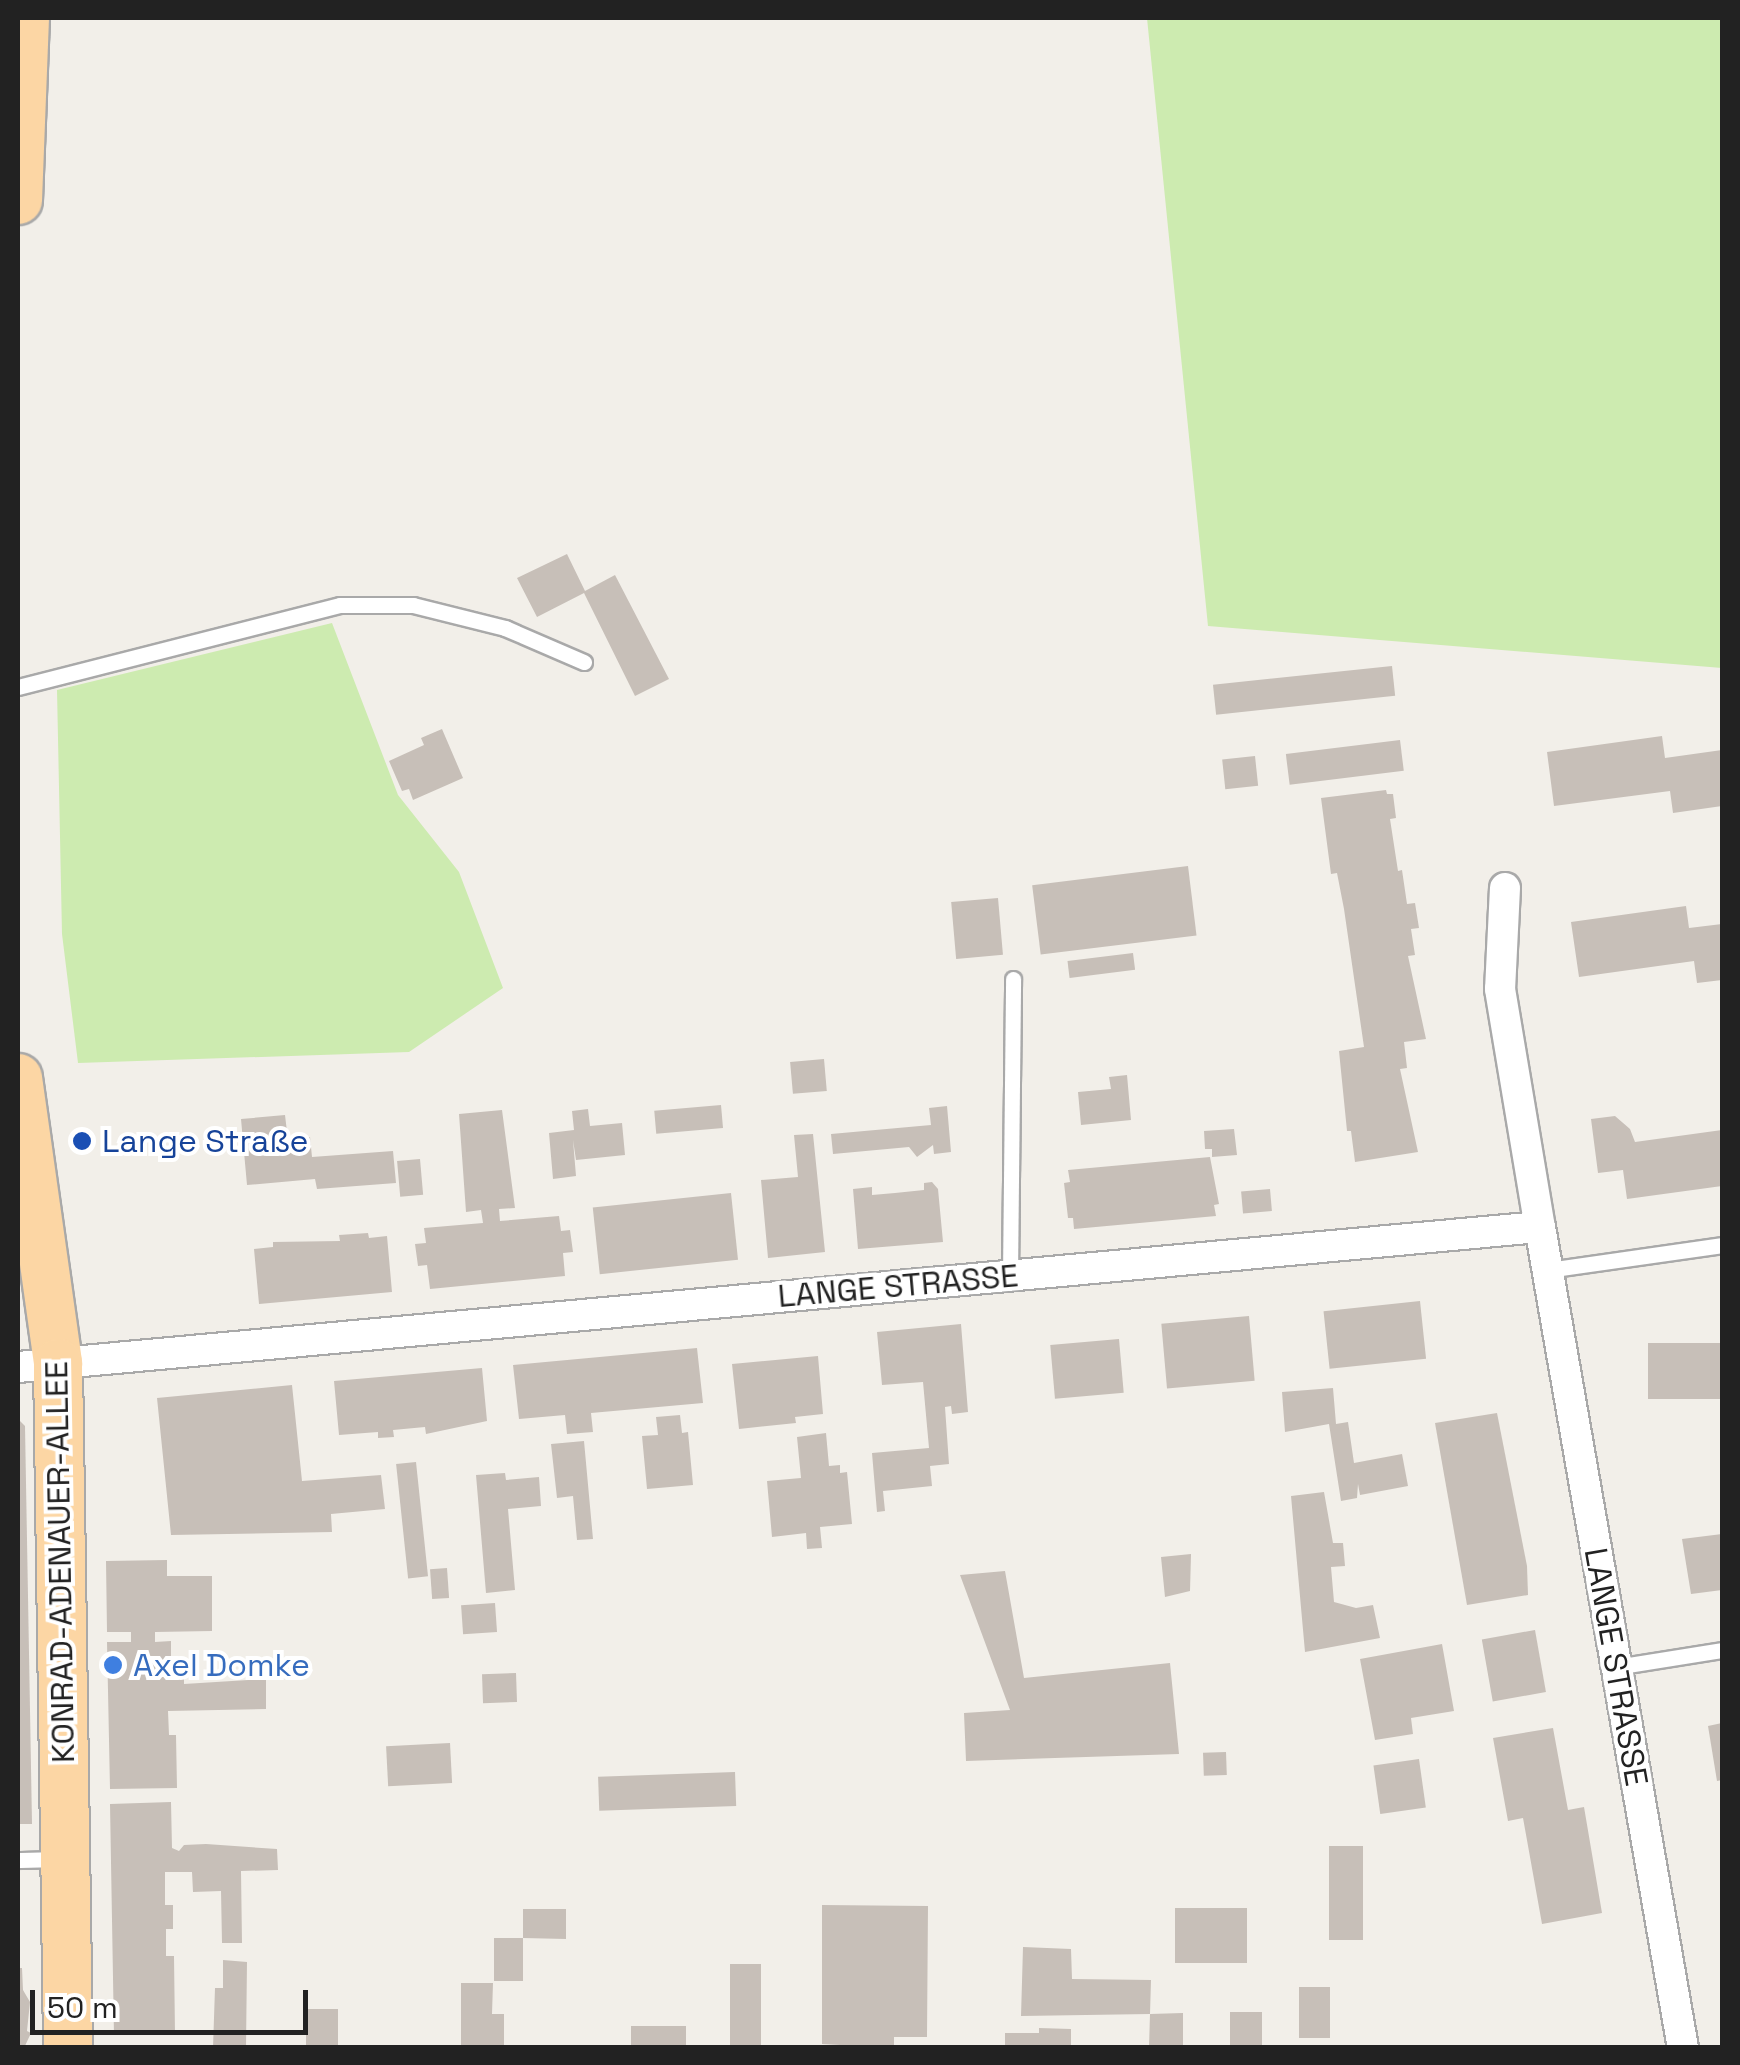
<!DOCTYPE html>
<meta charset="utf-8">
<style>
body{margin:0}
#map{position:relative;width:1740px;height:2065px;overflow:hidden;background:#f2efe9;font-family:"Space Grotesk",sans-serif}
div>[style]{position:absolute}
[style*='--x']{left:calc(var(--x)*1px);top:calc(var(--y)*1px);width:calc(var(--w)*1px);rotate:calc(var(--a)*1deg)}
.grass>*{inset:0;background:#cdebb0}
.building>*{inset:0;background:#c7bfb8;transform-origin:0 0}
.roads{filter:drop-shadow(2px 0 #a9a9a9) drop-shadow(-2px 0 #a9a9a9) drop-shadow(0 2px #a9a9a9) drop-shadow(0 -2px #a9a9a9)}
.lane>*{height:15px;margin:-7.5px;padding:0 7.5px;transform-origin:7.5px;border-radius:7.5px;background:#fff}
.street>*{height:30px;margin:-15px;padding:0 15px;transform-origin:15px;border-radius:15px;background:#fff}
.primary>*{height:48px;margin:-24px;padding:0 24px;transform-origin:24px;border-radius:24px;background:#fcd6a4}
.dots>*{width:28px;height:28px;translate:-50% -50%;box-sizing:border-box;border:5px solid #fff;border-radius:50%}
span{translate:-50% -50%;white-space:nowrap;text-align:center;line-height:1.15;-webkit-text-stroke:8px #fff;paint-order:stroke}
.transit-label{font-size:32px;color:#164399}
.left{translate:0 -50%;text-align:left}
.street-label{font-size:32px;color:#222}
.shop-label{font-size:32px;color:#366cbe}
.frame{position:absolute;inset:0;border:20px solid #222;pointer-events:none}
.scale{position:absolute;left:30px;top:1990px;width:278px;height:45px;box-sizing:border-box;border:5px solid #222;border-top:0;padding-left:12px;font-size:30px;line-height:35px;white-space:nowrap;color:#222;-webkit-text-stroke:8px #fff;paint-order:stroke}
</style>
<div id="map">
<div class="grass">
<div style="clip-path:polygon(1147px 18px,1722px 18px,1722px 668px,1208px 626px)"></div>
<div style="clip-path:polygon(332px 623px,398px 795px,459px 872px,503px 988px,409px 1052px,78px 1063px,62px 934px,57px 690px)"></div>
</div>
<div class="building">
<div style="clip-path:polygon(567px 554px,585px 591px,615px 575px,669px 679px,635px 696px,584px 593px,537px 617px,517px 578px)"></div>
<div style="left:1392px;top:666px;width:30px;height:180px;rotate:84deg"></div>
<div style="clip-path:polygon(442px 729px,463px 778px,413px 800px,409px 789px,402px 791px,389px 761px,424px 745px,421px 738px)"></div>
<div style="clip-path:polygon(1662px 736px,1665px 758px,1722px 750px,1722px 806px,1673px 813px,1670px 791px,1554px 806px,1547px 752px)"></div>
<div style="left:1400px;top:740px;width:31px;height:115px;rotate:83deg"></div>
<div style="left:1255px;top:756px;width:30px;height:33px;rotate:84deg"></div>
<div style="clip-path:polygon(1386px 790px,1387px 794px,1393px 794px,1396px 818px,1390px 819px,1398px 871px,1402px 870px,1407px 904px,1415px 903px,1419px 928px,1411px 929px,1415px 955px,1408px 956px,1426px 1039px,1404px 1042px,1407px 1068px,1400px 1069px,1418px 1152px,1355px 1162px,1351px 1131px,1347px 1131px,1339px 1051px,1364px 1047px,1344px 909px,1337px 873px,1331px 874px,1321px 798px)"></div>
<div style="left:1188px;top:866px;width:70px;height:157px;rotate:83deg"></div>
<div style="left:998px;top:898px;width:57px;height:47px;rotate:85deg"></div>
<div style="clip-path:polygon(1686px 906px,1689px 928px,1722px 924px,1722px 980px,1697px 983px,1694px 961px,1579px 977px,1571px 922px)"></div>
<div style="left:1133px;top:953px;width:17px;height:66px;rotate:83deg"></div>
<div style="left:824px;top:1059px;width:32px;height:34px;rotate:85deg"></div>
<div style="clip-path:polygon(1127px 1075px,1131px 1120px,1081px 1125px,1078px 1092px,1111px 1089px,1109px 1077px)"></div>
<div style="left:721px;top:1105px;width:23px;height:67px;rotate:85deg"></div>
<div style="clip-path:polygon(947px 1106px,951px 1152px,934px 1154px,933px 1145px,917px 1157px,909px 1147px,833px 1154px,831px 1134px,931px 1125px,929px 1108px)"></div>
<div style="clip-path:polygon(588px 1109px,590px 1126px,622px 1123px,625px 1155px,576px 1160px,573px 1140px,576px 1176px,553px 1179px,549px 1133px,574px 1130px,572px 1111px)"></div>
<div style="clip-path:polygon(502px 1110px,515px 1208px,499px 1209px,500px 1221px,559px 1216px,561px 1231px,570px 1230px,573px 1252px,563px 1253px,565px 1276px,430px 1289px,427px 1265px,418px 1266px,415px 1244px,426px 1243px,424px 1228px,483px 1223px,481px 1210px,466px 1212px,459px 1114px)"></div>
<div style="clip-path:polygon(285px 1115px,288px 1140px,310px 1137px,312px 1157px,393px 1151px,396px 1183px,317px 1189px,315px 1179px,247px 1185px,241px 1119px)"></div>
<div style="clip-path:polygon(1615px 1116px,1630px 1129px,1635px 1142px,1722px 1130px,1722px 1186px,1627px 1199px,1623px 1170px,1598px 1173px,1591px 1119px)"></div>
<div style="clip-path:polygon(1234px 1129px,1237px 1155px,1212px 1157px,1212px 1149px,1205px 1149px,1204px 1131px)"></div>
<div style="clip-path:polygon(813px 1134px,825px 1252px,768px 1258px,761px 1180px,798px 1177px,794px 1135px)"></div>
<div style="clip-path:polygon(1210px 1157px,1219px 1204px,1214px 1205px,1216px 1216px,1074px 1229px,1073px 1218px,1068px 1218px,1064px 1183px,1070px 1182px,1068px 1170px)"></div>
<div style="left:420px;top:1159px;width:36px;height:23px;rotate:85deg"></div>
<div style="clip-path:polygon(932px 1182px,938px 1189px,943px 1242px,858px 1249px,853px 1189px,872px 1187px,872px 1195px,895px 1193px,924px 1190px,924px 1183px)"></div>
<div style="left:1270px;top:1189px;width:22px;height:29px;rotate:85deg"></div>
<div style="left:731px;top:1193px;width:67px;height:139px;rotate:84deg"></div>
<div style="clip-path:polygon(368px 1233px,369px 1238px,387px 1236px,392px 1292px,259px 1304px,254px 1249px,273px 1247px,273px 1242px,340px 1241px,339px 1235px)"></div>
<div style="left:1420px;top:1301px;width:58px;height:97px;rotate:84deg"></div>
<div style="left:1249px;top:1316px;width:65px;height:88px;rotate:85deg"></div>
<div style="clip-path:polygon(961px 1324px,968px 1412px,952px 1414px,951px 1406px,945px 1407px,949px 1464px,930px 1466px,932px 1486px,883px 1491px,885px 1511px,877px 1512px,872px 1453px,929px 1448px,923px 1382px,882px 1385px,877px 1332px)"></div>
<div style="left:1119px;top:1339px;width:54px;height:69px;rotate:85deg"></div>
<div style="left:1722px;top:1343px;width:56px;height:74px;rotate:90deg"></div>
<div style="clip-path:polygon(697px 1348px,703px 1403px,591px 1413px,593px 1432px,567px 1434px,565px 1415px,519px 1419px,513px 1365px)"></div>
<div style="clip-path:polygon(818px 1356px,823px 1414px,795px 1417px,796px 1423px,739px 1429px,732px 1364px)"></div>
<div style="clip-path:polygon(482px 1368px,487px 1421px,426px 1434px,425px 1427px,393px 1430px,394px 1437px,378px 1438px,378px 1432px,339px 1435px,334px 1381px)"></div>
<div style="clip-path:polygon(292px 1385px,302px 1481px,381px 1475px,385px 1509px,331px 1514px,332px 1532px,171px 1535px,157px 1398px)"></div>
<div style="clip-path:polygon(1333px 1388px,1336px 1424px,1348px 1422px,1354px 1463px,1402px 1454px,1408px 1486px,1360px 1495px,1358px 1484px,1357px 1498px,1341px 1501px,1329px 1424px,1285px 1432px,1282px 1392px)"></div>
<div style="clip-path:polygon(1497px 1413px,1527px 1566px,1528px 1595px,1467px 1605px,1435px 1423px)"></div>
<div style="clip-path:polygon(680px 1415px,682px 1433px,688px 1432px,693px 1485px,647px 1489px,642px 1436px,658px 1435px,656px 1417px)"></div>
<div style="clip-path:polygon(18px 1419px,25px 1426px,32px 1824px,18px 1824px)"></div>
<div style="clip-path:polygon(826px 1433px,829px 1466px,840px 1465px,840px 1473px,847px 1472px,852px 1524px,820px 1527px,822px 1548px,807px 1549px,806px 1533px,772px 1537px,767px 1481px,801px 1478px,797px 1437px)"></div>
<div style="clip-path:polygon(584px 1441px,593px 1539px,577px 1540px,573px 1496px,557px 1498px,551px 1444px)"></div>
<div style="left:416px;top:1462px;width:115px;height:20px;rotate:84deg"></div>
<div style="clip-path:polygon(505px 1473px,506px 1480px,539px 1477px,541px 1506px,508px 1509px,515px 1590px,486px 1593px,476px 1475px)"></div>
<div style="clip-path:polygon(1324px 1492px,1333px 1543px,1343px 1543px,1345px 1566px,1331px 1567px,1334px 1602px,1356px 1608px,1373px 1605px,1380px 1638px,1305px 1652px,1291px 1496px)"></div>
<div style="clip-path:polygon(1722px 1534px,1722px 1590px,1691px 1594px,1682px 1539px)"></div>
<div style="clip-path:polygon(1191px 1554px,1190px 1591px,1165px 1597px,1161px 1557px)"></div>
<div style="clip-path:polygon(167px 1560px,167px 1576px,212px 1576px,212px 1631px,155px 1632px,155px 1642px,171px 1641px,171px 1664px,184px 1663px,184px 1684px,266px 1679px,266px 1709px,168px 1711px,169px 1735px,176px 1735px,177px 1788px,110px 1789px,107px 1642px,131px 1642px,131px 1632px,107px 1632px,106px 1561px)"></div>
<div style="left:447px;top:1568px;width:30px;height:17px;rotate:86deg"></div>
<div style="clip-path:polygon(1005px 1571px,1024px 1678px,1170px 1663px,1179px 1754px,966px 1761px,964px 1713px,1010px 1710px,960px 1575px)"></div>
<div style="left:495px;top:1603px;width:29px;height:34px;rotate:86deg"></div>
<div style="left:1535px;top:1630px;width:63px;height:54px;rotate:80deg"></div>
<div style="clip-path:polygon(1442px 1644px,1454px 1711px,1411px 1718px,1413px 1734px,1375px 1740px,1360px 1659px)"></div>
<div style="left:516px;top:1673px;width:29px;height:34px;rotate:88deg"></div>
<div style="clip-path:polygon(1722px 1723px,1722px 1780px,1717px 1781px,1708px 1726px)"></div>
<div style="clip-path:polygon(1553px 1728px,1568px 1810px,1584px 1807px,1602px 1913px,1542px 1924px,1523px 1818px,1508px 1821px,1493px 1738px)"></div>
<div style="left:450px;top:1743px;width:40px;height:64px;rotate:87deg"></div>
<div style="left:1226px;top:1752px;width:23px;height:23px;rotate:88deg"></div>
<div style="left:1419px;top:1759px;width:49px;height:46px;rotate:82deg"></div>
<div style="left:735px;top:1772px;width:34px;height:137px;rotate:88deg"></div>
<div style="clip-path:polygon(171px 1802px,172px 1848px,179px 1851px,184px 1845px,206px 1844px,277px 1849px,278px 1870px,241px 1871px,242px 1943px,222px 1943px,221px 1891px,193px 1892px,192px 1872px,165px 1872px,165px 1905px,173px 1905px,173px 1929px,166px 1929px,166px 1956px,174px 1956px,175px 2034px,114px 2035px,110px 1804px)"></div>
<div style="left:1363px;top:1846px;width:94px;height:34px;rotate:90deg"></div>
<div style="clip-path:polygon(822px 1905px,928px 1906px,927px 2037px,894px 2037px,894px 2048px,822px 2044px)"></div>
<div style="left:1175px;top:1908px;width:72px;height:55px"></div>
<div style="clip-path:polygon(523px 1909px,566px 1909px,566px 1939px,523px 1938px,523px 1981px,494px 1981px,494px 1938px,523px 1938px)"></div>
<div style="clip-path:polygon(1023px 1947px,1071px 1949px,1072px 1979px,1151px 1980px,1150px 2014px,1183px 2013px,1183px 2048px,1149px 2048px,1150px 2014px,1021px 2016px)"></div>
<div style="clip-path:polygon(223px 1960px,247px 1962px,246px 2048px,213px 2048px,215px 1988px,223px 1988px)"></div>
<div style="left:761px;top:1964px;width:84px;height:31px;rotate:90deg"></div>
<div style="clip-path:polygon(18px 1968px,22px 1968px,23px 1990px,30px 2002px,27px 2031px,31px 2033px,24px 2048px,18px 2048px)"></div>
<div style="clip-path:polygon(461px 1983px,493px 1983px,492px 2014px,504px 2014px,504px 2048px,461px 2048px)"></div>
<div style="left:1299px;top:1987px;width:31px;height:51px"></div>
<div style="left:306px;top:2009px;width:32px;height:39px"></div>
<div style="left:1230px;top:2012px;width:32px;height:36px"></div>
<div style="left:631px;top:2026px;width:55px;height:22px"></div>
<div style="clip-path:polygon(1039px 2028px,1071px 2029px,1071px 2048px,1005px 2048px,1005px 2033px,1039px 2033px)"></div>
</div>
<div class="roads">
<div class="lane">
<div style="--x:18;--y:687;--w:332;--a:-14.3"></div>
<div style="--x:340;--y:605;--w:73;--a:0"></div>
<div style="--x:413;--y:605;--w:95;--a:14"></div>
<div style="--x:505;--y:628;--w:86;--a:23.3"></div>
<div style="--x:1547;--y:1270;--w:177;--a:-8.1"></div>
<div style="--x:1010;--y:1276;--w:297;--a:-89.4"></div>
<div style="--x:1616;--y:1667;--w:107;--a:-9.1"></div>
<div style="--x:18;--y:1860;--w:43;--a:-1.3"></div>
</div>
<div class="street">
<div style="--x:1505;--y:888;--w:101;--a:92.8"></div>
<div style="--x:1500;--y:989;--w:241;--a:80.5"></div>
<div style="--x:18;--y:1367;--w:1528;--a:-5.26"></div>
<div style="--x:1540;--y:1227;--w:833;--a:80.12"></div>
</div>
<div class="primary">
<div style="--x:18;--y:200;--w:182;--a:-87.8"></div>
<div style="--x:18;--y:1078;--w:288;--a:82"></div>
<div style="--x:58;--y:1363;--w:685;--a:89.16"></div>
</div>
</div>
<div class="dots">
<div style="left:82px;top:1141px;background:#1a4fb4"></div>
<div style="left:113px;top:1665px;background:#3f7fe0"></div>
</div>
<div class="transit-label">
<span class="left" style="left:102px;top:1141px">Lange Straße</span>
</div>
<div class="street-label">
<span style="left:898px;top:1286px;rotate:-5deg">LANGE STRASSE</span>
<span style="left:60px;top:1562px;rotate:-91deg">KONRAD-ADENAUER-ALLEE</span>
<span style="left:1616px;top:1667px;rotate:80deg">LANGE STRASSE</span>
</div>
<div class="shop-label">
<span class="left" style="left:133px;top:1665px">Axel Domke</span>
</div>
<div class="frame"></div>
<div class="scale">50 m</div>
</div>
